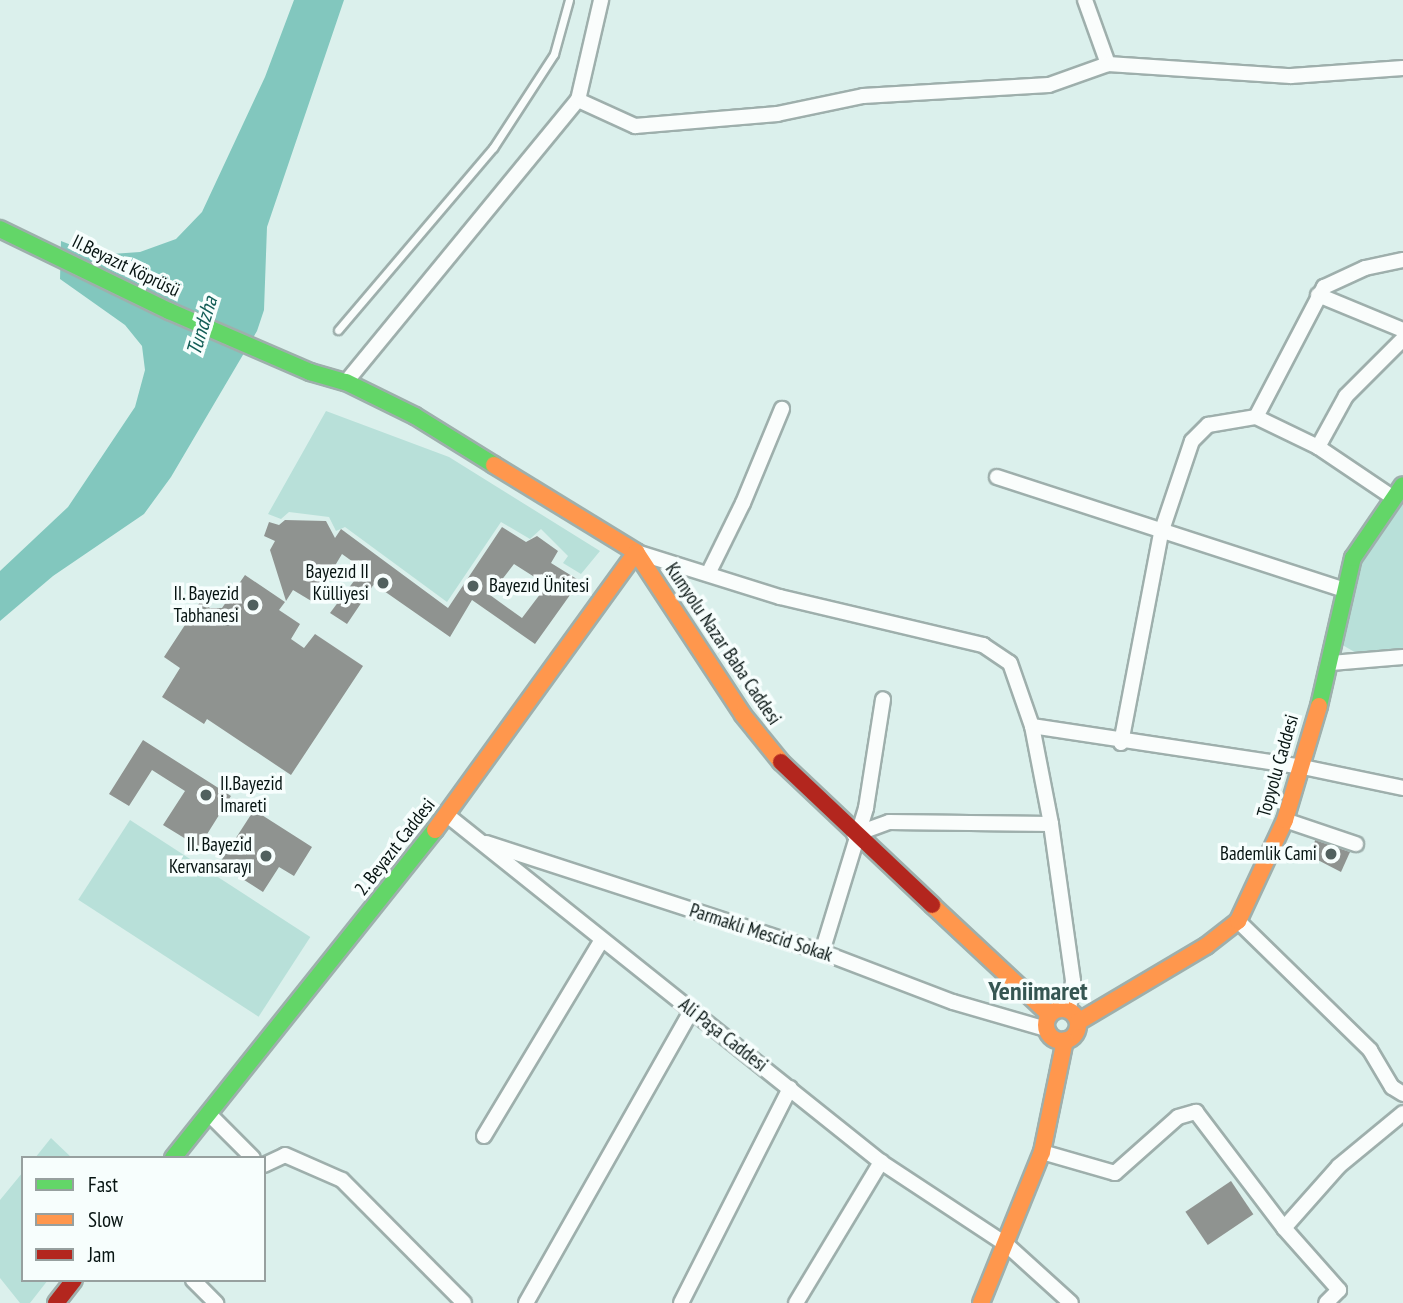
<!DOCTYPE html>
<meta charset="utf-8">
<style>
body{margin:0}
#map{position:relative;width:1403px;height:1303px;overflow:hidden;background:#dbf0ec;font-family:"PT Sans Narrow",sans-serif}
div>[style]{position:absolute}
[style*='--x']{left:calc(var(--x)*1px);top:calc(var(--y)*1px);width:calc(var(--w)*1px);rotate:calc(var(--a)*1deg)}
.green>*{inset:0;background:#b8e0d9;transform-origin:0 0}
.water>*{inset:0;background:#82c7be}
.building>*{inset:0;background:#8f9390;transform-origin:0 0}
.roads{filter:drop-shadow(2px 0 #9eafac) drop-shadow(-2px 0 #9eafac) drop-shadow(0 2px #9eafac) drop-shadow(0 -2px #9eafac)}
.lane>*{height:7px;margin:-3.5px;padding:0 3.5px;transform-origin:3.5px;border-radius:3.5px;background:#fafdfc}
.street>*{height:14px;margin:-7px;padding:0 7px;transform-origin:7px;border-radius:7px;background:#fafdfc}
.fast>*{height:16px;margin:-8px;padding:0 8px;transform-origin:8px;border-radius:8px;background:#63d668}
.slow>*{height:16px;margin:-8px;padding:0 8px;transform-origin:8px;border-radius:8px;background:#ff974d}
.slow>.ring{margin:-8px;padding:0;box-sizing:content-box;background:none;border:16px solid #ff974d;border-radius:50%}
.jam>*{height:16px;margin:-8px;padding:0 8px;transform-origin:8px;border-radius:8px;background:#b3261e}
.dots>*{width:19px;height:19px;translate:-50% -50%;box-sizing:border-box;border:4px solid #f7fefd;border-radius:50%}
span{translate:-50% -50%;white-space:nowrap;text-align:center;line-height:1.15;-webkit-text-stroke:7px #f7fefd;paint-order:stroke}
.street-label{font-size:19px;color:#061311}
.poi-label{font-size:19px;color:#061311}
.right{translate:-100% -50%;text-align:right}
.left{translate:0 -50%;text-align:left}
.water-label{font-size:21px;color:#145e57;font-style:italic}
.district-label{font-size:26px;color:#355652;font-weight:700}
.legend{position:absolute;left:21px;top:1156px;width:245px;height:126px;box-sizing:border-box;background:#f7fefd;border:2px solid #97a09f;margin:0;padding:9px 12px;list-style:none;font-size:21px;color:#061311}
.legend li{display:flex;align-items:center;gap:14px;height:35px}
.legend b{width:35px;border:2px solid #97a09f}
</style>
<div id="map">
<div class="green">
<div style="clip-path:polygon(326px 411px,449px 457px,600px 551px,581px 574px,563px 563px,568px 556px,541px 529px,530px 539px,501px 522px,447px 602px,345px 527px,336px 531px,329px 517px,289px 512px,281px 519px,268px 514px)"></div>
<div style="clip-path:polygon(1403px 503px,1403px 651px,1358px 654px,1339px 643px,1359px 568px,1378px 525px)"></div>
<div style="left:130px;top:820px;width:215px;height:95px;rotate:33deg"></div>
<div style="clip-path:polygon(51px 1138px,72px 1158px,35px 1158px)"></div>
<div style="clip-path:polygon(23px 1172px,23px 1280px,48px 1280px,30px 1303px,20px 1303px,0 1278px,0 1200px)"></div>
</div>
<div class="water">
<div style="clip-path:polygon(294px 0,344px 0,267px 227px,264px 310px,257px 331px,171px 477px,144px 514px,53px 576px,0 621px,0 571px,68px 507px,135px 407px,145px 370px,142px 346px,125px 325px,60px 279px,61px 241px,97px 255px,140px 252px,176px 239px,202px 212px,265px 77px)"></div>
</div>
<div class="building">
<div style="clip-path:polygon(evenodd,285px 520px,326px 521px,335px 538px,341px 529px,448px 608px,502px 527px,526px 542px,537px 536px,558px 551px,551px 563px,580px 581px,535px 644px,472px 600px,450px 637px,374px 584px,347px 624px,330px 613px,363px 569px,342px 554px,313px 602px,293px 590px,286px 601px,270px 550px,275px 541px,264px 536px,269px 522px,279px 525px,285px 520px,514px 564px,547px 585px,522px 618px,490px 595px,514px 564px)"></div>
<div style="clip-path:polygon(245px 575px,285px 602px,279px 610px,300px 624px,291px 639px,304px 648px,315px 634px,363px 666px,291px 775px,207px 719px,204px 724px,162px 697px,180px 668px,164px 657px,200px 602px,210px 608px,222px 608px)"></div>
<div style="clip-path:polygon(143px 740px,231px 796px,199px 847px,163px 825px,185px 791px,152px 770px,129px 806px,109px 794px)"></div>
<div style="clip-path:polygon(254px 810px,312px 847px,294px 876px,279px 867px,263px 892px,219px 864px)"></div>
<div style="clip-path:polygon(1315px 840px,1350px 852px,1341px 872px,1312px 857px)"></div>
<div style="left:1231px;top:1181px;width:40px;height:55px;rotate:56deg"></div>
</div>
<div class="roads">
<div class="lane">
<div style="--x:338;--y:330;--w:239;--a:-49.6"></div>
<div style="--x:493;--y:148;--w:112;--a:-57"></div>
<div style="--x:554;--y:54;--w:56;--a:-74.5"></div>
</div>
<div class="street">
<div style="--x:1085;--y:0;--w:68;--a:70.2"></div>
<div style="--x:578;--y:100;--w:63;--a:24.5"></div>
<div style="--x:635;--y:126;--w:143;--a:-4.8"></div>
<div style="--x:777;--y:114;--w:88;--a:-11.8"></div>
<div style="--x:863;--y:96;--w:186;--a:-3.4"></div>
<div style="--x:1049;--y:85;--w:63;--a:-19.6"></div>
<div style="--x:1108;--y:64;--w:183;--a:3.8"></div>
<div style="--x:1291;--y:76;--w:112;--a:-4.1"></div>
<div style="--x:1318;--y:295;--w:92;--a:22.4"></div>
<div style="--x:346;--y:382;--w:365;--a:-50.6"></div>
<div style="--x:578;--y:100;--w:103;--a:-77"></div>
<div style="--x:1256;--y:417;--w:69;--a:25.8"></div>
<div style="--x:1318;--y:447;--w:89;--a:34"></div>
<div style="--x:1318;--y:447;--w:58;--a:-61.2"></div>
<div style="--x:1346;--y:396;--w:81;--a:-45"></div>
<div style="--x:997;--y:477;--w:366;--a:18"></div>
<div style="--x:636;--y:552;--w:151;--a:17.4"></div>
<div style="--x:780;--y:597;--w:209;--a:13.3"></div>
<div style="--x:983;--y:645;--w:32;--a:34"></div>
<div style="--x:1010;--y:663;--w:67;--a:70.8"></div>
<div style="--x:1032;--y:726;--w:100;--a:79"></div>
<div style="--x:1051;--y:824;--w:162;--a:-179.3"></div>
<div style="--x:889;--y:822;--w:37;--a:160"></div>
<div style="--x:708;--y:574;--w:79;--a:-63.8"></div>
<div style="--x:743;--y:503;--w:102;--a:-67.5"></div>
<div style="--x:1331;--y:663;--w:72;--a:-4.8"></div>
<div style="--x:1032;--y:726;--w:269;--a:8.6"></div>
<div style="--x:1298;--y:766;--w:107;--a:11.8"></div>
<div style="--x:1121;--y:743;--w:214;--a:-79.2"></div>
<div style="--x:1161;--y:533;--w:97;--a:-71.4"></div>
<div style="--x:1192;--y:441;--w:23;--a:-45"></div>
<div style="--x:1208;--y:425;--w:49;--a:-9.5"></div>
<div style="--x:1256;--y:417;--w:147;--a:-62.4"></div>
<div style="--x:1324;--y:287;--w:45;--a:-24.9"></div>
<div style="--x:1365;--y:268;--w:39;--a:-12"></div>
<div style="--x:447;--y:815;--w:556;--a:38.64"></div>
<div style="--x:881;--y:1162;--w:151;--a:33.4"></div>
<div style="--x:1007;--y:1245;--w:86;--a:42.2"></div>
<div style="--x:1285;--y:820;--w:75;--a:18.7"></div>
<div style="--x:1051;--y:824;--w:159;--a:82"></div>
<div style="--x:1073;--y:981;--w:30;--a:98"></div>
<div style="--x:486;--y:843;--w:353;--a:18"></div>
<div style="--x:822;--y:952;--w:140;--a:20.9"></div>
<div style="--x:953;--y:1002;--w:97;--a:16.2"></div>
<div style="--x:1238;--y:921;--w:185;--a:44.3"></div>
<div style="--x:1370;--y:1050;--w:43;--a:59.3"></div>
<div style="--x:1392;--y:1087;--w:13;--a:32"></div>
<div style="--x:822;--y:952;--w:151;--a:-73"></div>
<div style="--x:866;--y:808;--w:110;--a:-81.1"></div>
<div style="--x:209;--y:1114;--w:62;--a:45"></div>
<div style="--x:484;--y:1136;--w:227;--a:-59"></div>
<div style="--x:1042;--y:1152;--w:76;--a:16"></div>
<div style="--x:1115;--y:1173;--w:84;--a:-41.6"></div>
<div style="--x:1178;--y:1117;--w:19;--a:-16"></div>
<div style="--x:1196;--y:1112;--w:146;--a:52.8"></div>
<div style="--x:1284;--y:1228;--w:83;--a:48.4"></div>
<div style="--x:1339;--y:1290;--w:18;--a:135"></div>
<div style="--x:264;--y:1165;--w:23;--a:-25"></div>
<div style="--x:285;--y:1155;--w:62;--a:23.7"></div>
<div style="--x:342;--y:1180;--w:173;--a:45.2"></div>
<div style="--x:1284;--y:1228;--w:83;--a:-48.4"></div>
<div style="--x:1339;--y:1166;--w:83;--a:-39.6"></div>
<div style="--x:193;--y:1280;--w:33;--a:45"></div>
<div style="--x:526;--y:1303;--w:337;--a:-60.5"></div>
<div style="--x:681;--y:1303;--w:241;--a:-63.1"></div>
<div style="--x:796;--y:1303;--w:165;--a:-58.9"></div>
</div>
<div class="fast">
<div style="--x:0;--y:229;--w:188;--a:25.9"></div>
<div style="--x:169;--y:311;--w:154;--a:23.4"></div>
<div style="--x:310;--y:372;--w:37;--a:16"></div>
<div style="--x:346;--y:382;--w:77;--a:26.2"></div>
<div style="--x:415;--y:416;--w:93;--a:31.8"></div>
<div style="--x:1319;--y:706;--w:152;--a:-77.1"></div>
<div style="--x:1353;--y:558;--w:88;--a:-55.6"></div>
<div style="--x:173;--y:1158;--w:420;--a:-51.4"></div>
</div>
<div class="slow">
<div style="--x:494;--y:465;--w:167;--a:31.5"></div>
<div style="--x:636;--y:552;--w:195;--a:56.7"></div>
<div style="--x:743;--y:715;--w:60;--a:51"></div>
<div style="--x:435;--y:830;--w:343;--a:-54.1"></div>
<div style="--x:932;--y:905;--w:160;--a:43"></div>
<div class="ring" style="left:1046px;top:1009px;width:16px;height:16px"></div>
<div style="--x:1078;--y:1022;--w:149;--a:-30.7"></div>
<div style="--x:1206;--y:946;--w:41;--a:-38"></div>
<div style="--x:1238;--y:921;--w:111;--a:-65"></div>
<div style="--x:1285;--y:820;--w:119;--a:-73.4"></div>
<div style="--x:981;--y:1303;--w:163;--a:-68"></div>
<div style="--x:1042;--y:1152;--w:114;--a:-78.4"></div>
</div>
<div class="jam">
<div style="--x:781;--y:762;--w:208;--a:43.4"></div>
<div style="--x:56;--y:1303;--w:29;--a:-52"></div>
</div>
</div>
<div class="dots">
<div style="left:383px;top:583px;background:#51605e"></div>
<div style="left:473px;top:586px;background:#51605e"></div>
<div style="left:253px;top:605px;background:#51605e"></div>
<div style="left:206px;top:795px;background:#51605e"></div>
<div style="left:1331px;top:854px;background:#51605e"></div>
<div style="left:266px;top:856px;background:#51605e"></div>
</div>
<div class="street-label">
<span style="left:126px;top:266px;rotate:26deg">II.Beyazıt Köprüsü</span>
<span style="left:723px;top:644px;rotate:56deg">Kumyolu Nazar Baba Caddesi</span>
<span style="left:1278px;top:766px;rotate:-74deg">Topyolu Caddesi</span>
<span style="left:395px;top:847px;rotate:-52deg">2. Beyazıt Caddesi</span>
<span style="left:761px;top:933px;rotate:18deg">Parmaklı Mescid Sokak</span>
<span style="left:723px;top:1035px;rotate:38deg">Ali Paşa Caddesi</span>
</div>
<div class="poi-label">
<span class="right" style="left:369px;top:583px">Bayezıd II<br>Külliyesi</span>
<span class="left" style="left:489px;top:586px">Bayezıd Ünitesi</span>
<span class="right" style="left:239px;top:605px">II. Bayezid<br>Tabhanesi</span>
<span class="left" style="left:220px;top:795px">II.Bayezid<br>İmareti</span>
<span class="right" style="left:252px;top:856px">II. Bayezid<br>Kervansarayı</span>
<span class="right" style="left:1317px;top:854px">Bademlik Cami</span>
</div>
<div class="water-label">
<span style="left:202px;top:326px;rotate:-73deg">Tundzha</span>
</div>
<div class="district-label">
<span style="left:1038px;top:991px">Yeniimaret</span>
</div>
<ul class="legend">
<li><b style="height:9px;background:#63d668"></b>Fast</li>
<li><b style="height:9px;background:#ff974d"></b>Slow</li>
<li><b style="height:9px;background:#b3261e"></b>Jam</li>
</ul>
</div>
